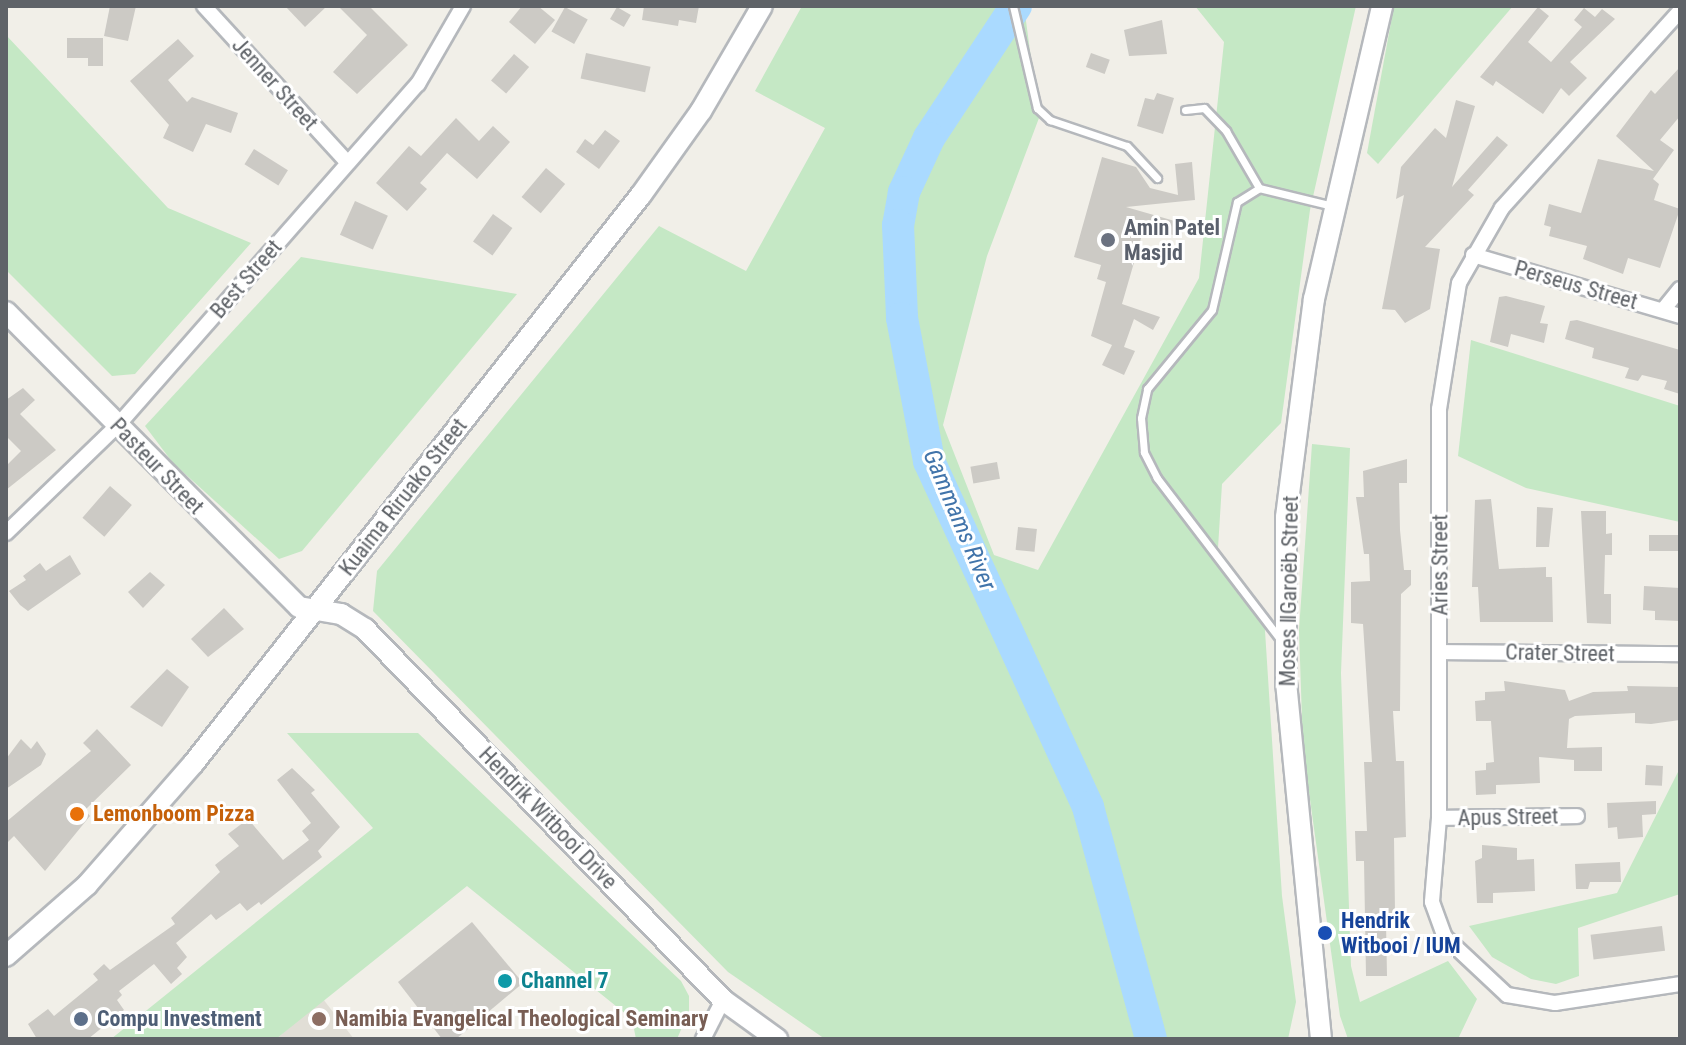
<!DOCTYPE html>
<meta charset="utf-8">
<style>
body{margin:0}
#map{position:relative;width:1686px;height:1045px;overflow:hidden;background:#f1efe8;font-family:"Roboto Condensed",sans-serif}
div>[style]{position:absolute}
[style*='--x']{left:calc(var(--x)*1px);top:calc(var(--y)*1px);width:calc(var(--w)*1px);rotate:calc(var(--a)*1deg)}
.education>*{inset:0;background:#e1ded6}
.green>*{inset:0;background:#c5e8c5}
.river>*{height:32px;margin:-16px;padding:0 16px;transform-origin:16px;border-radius:16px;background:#aadaff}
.building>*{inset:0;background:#cccac5;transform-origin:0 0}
.roads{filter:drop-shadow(2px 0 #b5b8bc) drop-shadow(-2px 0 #b5b8bc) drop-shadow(0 2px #b5b8bc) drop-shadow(0 -2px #b5b8bc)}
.lane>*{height:7px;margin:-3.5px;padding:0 3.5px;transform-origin:3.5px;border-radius:3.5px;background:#fff}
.street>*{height:14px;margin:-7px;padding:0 7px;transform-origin:7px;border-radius:7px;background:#fff}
.secondary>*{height:20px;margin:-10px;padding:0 10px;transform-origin:10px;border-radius:10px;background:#fff}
.dots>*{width:22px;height:22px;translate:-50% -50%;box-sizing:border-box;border:4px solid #fff;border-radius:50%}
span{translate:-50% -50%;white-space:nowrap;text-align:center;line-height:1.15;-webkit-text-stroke:6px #fff;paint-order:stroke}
.street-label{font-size:22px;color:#5f6368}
.worship-label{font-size:22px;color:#5b616d;font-weight:700}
.left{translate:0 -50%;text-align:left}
.food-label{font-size:22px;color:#c56008;font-weight:700}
.transit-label{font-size:22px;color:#164399;font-weight:700}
.culture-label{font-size:22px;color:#0d838f;font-weight:700}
.service-label{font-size:22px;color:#4e5e75;font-weight:700}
.education-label{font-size:22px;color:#785e54;font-weight:700}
.water-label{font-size:24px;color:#4174aa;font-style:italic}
.frame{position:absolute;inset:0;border:8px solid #5f6368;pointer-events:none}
</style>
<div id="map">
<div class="education">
<div style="clip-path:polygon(323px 999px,354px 1039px,276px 1039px)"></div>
</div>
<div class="green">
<div style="clip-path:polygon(802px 6px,1024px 6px,1039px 118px,987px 256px,943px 425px,994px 555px,1038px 570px,1199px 278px,1224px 42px,1195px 6px,1356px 6px,1310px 210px,1281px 423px,1222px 484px,1218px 548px,1264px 615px,1282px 896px,1296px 1002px,1288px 1039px,825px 1039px,728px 972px,373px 611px,377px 571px,659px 226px,746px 271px,825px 128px,755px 91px)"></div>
<div style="clip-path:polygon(1394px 6px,1513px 6px,1378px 164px,1367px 153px)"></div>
<div style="clip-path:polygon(6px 35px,168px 208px,251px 243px,135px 374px,112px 376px,6px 270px)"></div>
<div style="clip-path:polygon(301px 257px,517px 294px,302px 551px,279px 559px,173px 463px,145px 426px)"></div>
<div style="clip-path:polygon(1471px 340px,1680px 406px,1680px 522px,1526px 488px,1458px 456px)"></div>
<div style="clip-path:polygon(1312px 444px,1350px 448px,1341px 673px,1351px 966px,1360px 1002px,1448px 961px,1477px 999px,1458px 1039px,1348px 1039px,1340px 1016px,1303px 749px,1299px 630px)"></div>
<div style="clip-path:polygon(287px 733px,418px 733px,681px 981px,689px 996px,689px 1011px,677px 1039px,636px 1039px,632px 1019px,467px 886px,276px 1039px,111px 1039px,373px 828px)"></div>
<div style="clip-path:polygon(1680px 768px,1680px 894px,1578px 928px,1579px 976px,1556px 984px,1531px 979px,1492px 957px,1469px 926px,1617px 893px)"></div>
</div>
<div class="river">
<div style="--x:1016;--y:6;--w:158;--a:123.4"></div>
<div style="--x:929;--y:138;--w:60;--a:114.8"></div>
<div style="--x:904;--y:192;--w:34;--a:100"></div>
<div style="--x:898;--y:225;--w:93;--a:87.5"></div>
<div style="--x:902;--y:318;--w:146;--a:79.3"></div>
<div style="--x:929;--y:461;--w:381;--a:65.3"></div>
<div style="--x:1088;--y:807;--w:240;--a:74.8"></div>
</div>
<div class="building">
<div style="clip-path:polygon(110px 6px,136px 6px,128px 41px,104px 36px)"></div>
<div style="clip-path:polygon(285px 6px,327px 6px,305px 27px)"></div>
<div style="clip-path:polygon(338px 6px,369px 6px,408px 45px,357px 94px,333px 72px,367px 35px)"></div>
<div style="clip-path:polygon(522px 6px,538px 6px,555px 20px,535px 44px,509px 22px)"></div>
<div style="clip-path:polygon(644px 6px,699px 6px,696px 23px,679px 20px,678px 26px,642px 20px)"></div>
<div style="left:565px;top:7px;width:26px;height:28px;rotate:29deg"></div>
<div style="left:617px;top:7px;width:16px;height:14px;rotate:30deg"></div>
<div style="clip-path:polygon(1538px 7px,1549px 16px,1528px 42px,1551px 62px,1582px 27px,1574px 20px,1584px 8px,1595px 17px,1602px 9px,1615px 19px,1570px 62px,1587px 78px,1569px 96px,1561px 88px,1543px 114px,1496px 81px,1493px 86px,1480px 77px)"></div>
<div style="clip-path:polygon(1162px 20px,1167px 54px,1129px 56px,1124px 30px)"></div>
<div style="clip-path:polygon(67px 38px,103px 38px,103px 66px,88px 66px,88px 58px,67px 58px)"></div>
<div style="clip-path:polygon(178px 39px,194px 56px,168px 80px,187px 102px,192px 97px,238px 113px,231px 133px,206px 124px,193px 152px,163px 138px,169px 125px,130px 81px)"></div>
<div style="left:586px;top:53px;width:66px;height:26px;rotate:12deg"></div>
<div style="left:1091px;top:53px;width:20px;height:15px;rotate:20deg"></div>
<div style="left:514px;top:54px;width:20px;height:35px;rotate:41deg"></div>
<div style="clip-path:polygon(1680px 67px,1680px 116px,1660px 140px,1674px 150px,1653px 179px,1659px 184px,1654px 200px,1680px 209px,1660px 268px,1628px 258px,1623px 274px,1583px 259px,1587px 246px,1549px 236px,1551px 227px,1544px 225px,1549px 204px,1581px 213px,1598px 159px,1654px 171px,1616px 136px,1651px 90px,1655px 94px)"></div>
<div style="clip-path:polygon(1157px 93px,1174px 98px,1163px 134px,1137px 126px,1145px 98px,1154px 100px)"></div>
<div style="clip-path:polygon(1456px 100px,1475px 106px,1452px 187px,1497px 136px,1508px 145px,1468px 190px,1474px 195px,1425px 247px,1440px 249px,1430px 309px,1405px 323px,1395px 310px,1382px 309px,1404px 195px,1396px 199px,1401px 167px,1435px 128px,1446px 138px)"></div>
<div style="clip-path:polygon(456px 118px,479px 141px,493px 126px,510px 142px,477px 179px,447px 153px,420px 183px,427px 189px,407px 211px,376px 183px,409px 146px,421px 156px)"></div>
<div style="clip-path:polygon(605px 130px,620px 141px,599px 169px,576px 152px,585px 139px,593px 145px)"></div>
<div style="left:254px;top:149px;width:40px;height:18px;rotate:32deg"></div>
<div style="clip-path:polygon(1102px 157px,1136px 167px,1150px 188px,1178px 195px,1175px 164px,1192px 162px,1195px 200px,1126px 207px,1185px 224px,1181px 237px,1144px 228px,1122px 304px,1160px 317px,1153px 330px,1134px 319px,1124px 347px,1135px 351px,1124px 375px,1102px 365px,1112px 345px,1091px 336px,1106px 282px,1097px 279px,1101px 265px,1074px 257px)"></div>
<div style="left:546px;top:168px;width:25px;height:38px;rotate:40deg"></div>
<div style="left:355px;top:201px;width:36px;height:37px;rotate:24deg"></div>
<div style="left:493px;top:214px;width:24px;height:34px;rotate:36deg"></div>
<div style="clip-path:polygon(1506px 296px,1545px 306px,1540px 323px,1548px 324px,1544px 343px,1511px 334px,1508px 347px,1490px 342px,1499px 297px)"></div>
<div style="clip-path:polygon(1577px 320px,1680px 350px,1680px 394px,1664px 389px,1667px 381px,1642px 375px,1638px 381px,1625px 378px,1629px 368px,1592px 358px,1594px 348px,1565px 339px,1570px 321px)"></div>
<div style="clip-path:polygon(23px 388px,35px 400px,20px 414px,56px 450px,6px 490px,6px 466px,21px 451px,6px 436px,6px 400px)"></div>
<div style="clip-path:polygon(1407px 459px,1407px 483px,1399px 483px,1400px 530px,1404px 570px,1411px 570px,1411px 585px,1401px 594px,1400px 711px,1393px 711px,1396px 761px,1404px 761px,1406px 837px,1394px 838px,1395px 912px,1393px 922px,1386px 922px,1387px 976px,1366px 976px,1364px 861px,1356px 861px,1355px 831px,1367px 831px,1364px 762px,1372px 762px,1363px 624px,1351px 623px,1351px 582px,1370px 581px,1369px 554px,1364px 554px,1356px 497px,1364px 497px,1363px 471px)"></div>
<div style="left:997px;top:462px;width:17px;height:27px;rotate:80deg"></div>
<div style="left:110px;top:486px;width:29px;height:42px;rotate:41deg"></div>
<div style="clip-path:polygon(1491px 499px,1499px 569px,1546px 567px,1546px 577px,1552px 577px,1553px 622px,1480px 622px,1478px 587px,1472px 587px,1475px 500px)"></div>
<div style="clip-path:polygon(1537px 507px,1553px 508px,1549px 547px,1536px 547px)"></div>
<div style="clip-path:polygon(1581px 511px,1606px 511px,1606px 534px,1612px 533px,1612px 555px,1605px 555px,1604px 594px,1611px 594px,1611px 624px,1587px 623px)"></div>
<div style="left:1018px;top:527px;width:19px;height:23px;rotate:6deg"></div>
<div style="left:1649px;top:535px;width:31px;height:16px"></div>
<div style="clip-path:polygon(70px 555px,81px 574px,28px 611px,20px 605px,9px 591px,26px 580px,23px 576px,40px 563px,46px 571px)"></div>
<div style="clip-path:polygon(150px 572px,165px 585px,143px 608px,128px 592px)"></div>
<div style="clip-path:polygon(1644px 586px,1680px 588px,1680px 621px,1655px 620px,1655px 611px,1643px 610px)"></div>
<div style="clip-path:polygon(224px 608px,244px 629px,208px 657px,191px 639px)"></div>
<div style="clip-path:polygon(167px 669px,189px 687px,162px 727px,130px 707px)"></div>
<div style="clip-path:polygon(1504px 681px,1565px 690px,1569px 701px,1593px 692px,1628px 691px,1627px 686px,1680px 687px,1680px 720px,1651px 724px,1635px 723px,1635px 713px,1575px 716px,1569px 719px,1567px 748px,1602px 747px,1602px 771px,1574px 771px,1574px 760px,1539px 757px,1540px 783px,1496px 785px,1496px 794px,1476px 795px,1475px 771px,1486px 770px,1486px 763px,1494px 762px,1491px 721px,1476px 721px,1475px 701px,1485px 700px,1485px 692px,1505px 691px)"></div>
<div style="clip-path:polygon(97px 729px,131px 765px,85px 810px,90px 816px,45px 871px,14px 836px,6px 844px,6px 822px,91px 751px,83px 743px)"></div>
<div style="clip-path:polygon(21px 739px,31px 749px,37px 741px,46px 754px,41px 765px,6px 789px,6px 759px)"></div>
<div style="left:1646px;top:765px;width:17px;height:20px;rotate:3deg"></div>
<div style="clip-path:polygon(292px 768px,315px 790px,311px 793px,340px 827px,318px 851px,322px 857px,261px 905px,259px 902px,247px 911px,240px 903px,216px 920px,211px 914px,176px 943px,187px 957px,177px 968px,182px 974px,171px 984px,154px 964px,119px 991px,122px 995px,117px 1000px,124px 1010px,88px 1039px,37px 1039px,28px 1024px,48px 1009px,54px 1016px,98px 980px,93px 974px,104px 964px,110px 970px,175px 924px,171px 918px,220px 872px,215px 865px,239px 846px,228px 834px,248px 819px,283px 860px,309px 840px,302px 831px,311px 823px,277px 780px)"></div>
<div style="clip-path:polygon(1656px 801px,1656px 814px,1642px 815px,1643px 837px,1618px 839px,1617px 827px,1608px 828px,1607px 803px)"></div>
<div style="clip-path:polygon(1482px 845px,1517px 848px,1517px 860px,1534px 859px,1535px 891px,1493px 893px,1493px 903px,1477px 903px,1475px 861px,1482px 858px)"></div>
<div style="clip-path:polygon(1620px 862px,1621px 882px,1590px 882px,1588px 889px,1576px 889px,1575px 864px)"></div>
<div style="clip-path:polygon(472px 922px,523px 983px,456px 1039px,442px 1039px,398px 982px)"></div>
<div style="left:1662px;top:926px;width:25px;height:72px;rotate:83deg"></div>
</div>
<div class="roads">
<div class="lane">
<div style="--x:1013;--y:6;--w:105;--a:76.8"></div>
<div style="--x:1037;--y:108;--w:18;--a:43"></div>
<div style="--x:1050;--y:120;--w:81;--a:18.7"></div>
<div style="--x:1127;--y:146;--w:44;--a:46.8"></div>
<div style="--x:1185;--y:110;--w:19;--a:-6"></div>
<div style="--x:1204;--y:108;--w:32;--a:46"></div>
<div style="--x:1226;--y:131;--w:66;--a:59.9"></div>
<div style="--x:1280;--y:639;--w:203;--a:-127.4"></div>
<div style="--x:1157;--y:478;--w:29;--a:-117"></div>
<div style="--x:1144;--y:452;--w:34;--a:-95"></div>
<div style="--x:1141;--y:418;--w:30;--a:-78"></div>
<div style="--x:1147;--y:389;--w:102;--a:-50.6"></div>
<div style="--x:1212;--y:310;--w:111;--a:-77"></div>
<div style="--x:1237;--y:202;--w:26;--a:-32"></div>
<div style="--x:1259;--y:188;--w:76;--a:13.7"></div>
</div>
<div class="street">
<div style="--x:204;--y:6;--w:210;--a:47.5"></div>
<div style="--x:1680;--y:11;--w:266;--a:132.1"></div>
<div style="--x:1502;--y:208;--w:86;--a:119.8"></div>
<div style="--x:1459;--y:283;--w:128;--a:99"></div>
<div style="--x:1439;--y:409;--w:409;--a:90"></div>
<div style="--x:1439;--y:818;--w:84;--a:94.8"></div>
<div style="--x:1432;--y:902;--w:37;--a:70"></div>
<div style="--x:1445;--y:937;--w:85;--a:43.1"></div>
<div style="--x:1507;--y:995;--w:49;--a:9.5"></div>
<div style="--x:1555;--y:1003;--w:126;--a:-8.6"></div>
<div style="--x:1473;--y:255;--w:216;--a:16.4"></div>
<div style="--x:1663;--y:310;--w:27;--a:-51"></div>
<div style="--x:6;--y:533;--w:156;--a:-44"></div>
<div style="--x:118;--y:425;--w:454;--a:-48.7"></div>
<div style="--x:418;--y:84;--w:90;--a:-60"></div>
<div style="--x:1440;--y:652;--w:240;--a:0.5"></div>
<div style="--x:1439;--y:818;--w:138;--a:-0.8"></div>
<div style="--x:703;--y:1039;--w:44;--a:-62.9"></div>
</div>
<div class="secondary">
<div style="--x:6;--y:312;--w:416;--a:45.2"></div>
<div style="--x:299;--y:607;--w:43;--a:9.5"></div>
<div style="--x:341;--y:614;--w:28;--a:32"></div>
<div style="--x:365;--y:629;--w:516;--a:46.02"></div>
<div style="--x:723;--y:1000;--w:67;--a:35.8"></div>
<div style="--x:6;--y:956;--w:108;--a:-41.2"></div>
<div style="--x:87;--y:885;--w:161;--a:-48.8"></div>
<div style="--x:193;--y:764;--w:724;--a:-51.79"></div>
<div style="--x:641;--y:195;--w:103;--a:-54.5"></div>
<div style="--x:701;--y:111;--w:121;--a:-59.8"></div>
<div style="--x:1321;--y:1039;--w:359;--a:-95.6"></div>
<div style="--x:1286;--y:682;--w:165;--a:-90"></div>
<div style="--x:1286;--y:517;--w:220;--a:-82.7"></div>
<div style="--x:1314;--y:299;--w:301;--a:-76.9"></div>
</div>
</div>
<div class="dots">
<div style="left:1108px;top:240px;background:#6b7280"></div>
<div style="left:77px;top:814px;background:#e8710a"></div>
<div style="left:1325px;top:933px;background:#1a4fb4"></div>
<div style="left:505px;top:981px;background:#0f9aa8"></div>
<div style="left:81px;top:1019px;background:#5c6f8a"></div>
<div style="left:319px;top:1019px;background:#8d6e63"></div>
</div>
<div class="street-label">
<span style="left:275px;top:84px;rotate:48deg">Jenner Street</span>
<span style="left:246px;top:279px;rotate:-49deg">Best Street</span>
<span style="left:1576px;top:285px;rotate:16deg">Perseus Street</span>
<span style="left:157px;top:466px;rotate:46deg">Pasteur Street</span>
<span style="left:403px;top:497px;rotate:-52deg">Kuaima Riruako Street</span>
<span style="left:1440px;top:565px;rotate:-90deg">Aries Street</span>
<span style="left:1289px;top:591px;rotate:-89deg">Moses ǁGaroëb Street</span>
<span style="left:1560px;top:653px;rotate:1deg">Crater Street</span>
<span style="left:1508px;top:817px;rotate:-1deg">Apus Street</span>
<span style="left:548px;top:818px;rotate:46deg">Hendrik Witbooi Drive</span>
</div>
<div class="worship-label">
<span class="left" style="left:1124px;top:240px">Amin Patel<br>Masjid</span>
</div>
<div class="food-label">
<span class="left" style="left:93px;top:814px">Lemonboom Pizza</span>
</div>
<div class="transit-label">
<span class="left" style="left:1341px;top:933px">Hendrik<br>Witbooi / IUM</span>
</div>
<div class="culture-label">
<span class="left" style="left:521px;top:981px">Channel 7</span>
</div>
<div class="service-label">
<span class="left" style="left:97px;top:1019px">Compu Investment</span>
</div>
<div class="education-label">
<span class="left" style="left:335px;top:1019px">Namibia Evangelical Theological Seminary</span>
</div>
<div class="water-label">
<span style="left:959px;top:520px;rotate:67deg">Gammams River</span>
</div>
<div class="frame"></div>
</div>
